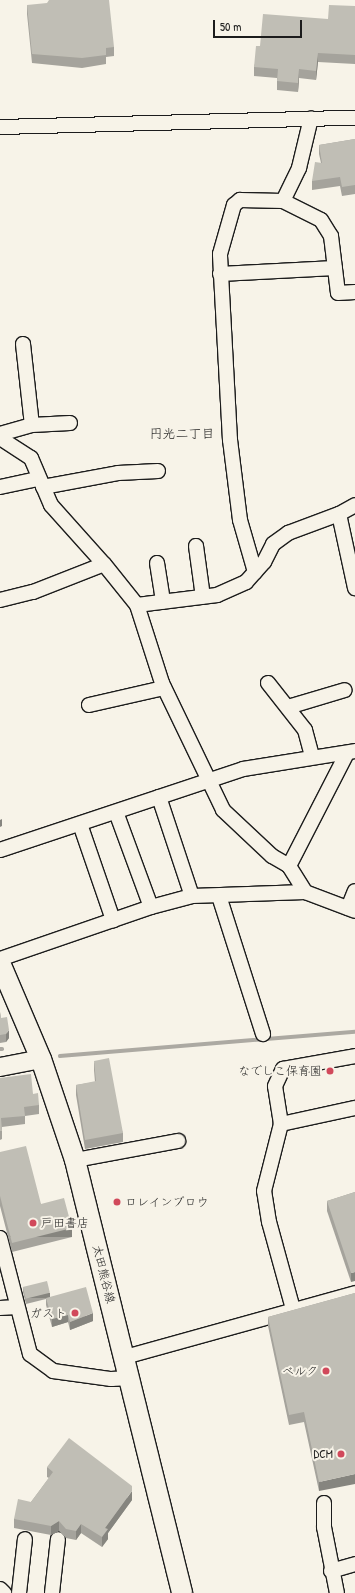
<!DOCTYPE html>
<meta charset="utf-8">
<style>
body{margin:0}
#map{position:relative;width:355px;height:1593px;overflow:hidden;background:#f7f3e8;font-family:"Patrick Hand","Klee One",sans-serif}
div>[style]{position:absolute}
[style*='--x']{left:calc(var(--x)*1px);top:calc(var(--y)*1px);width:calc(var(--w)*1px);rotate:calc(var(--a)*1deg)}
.stream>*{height:3.5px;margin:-1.75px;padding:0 1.75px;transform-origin:1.75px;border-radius:1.75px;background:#aca9a2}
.roads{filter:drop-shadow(1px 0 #1c1c1c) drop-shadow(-1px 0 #1c1c1c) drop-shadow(0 1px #1c1c1c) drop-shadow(0 -1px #1c1c1c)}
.minor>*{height:14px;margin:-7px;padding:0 7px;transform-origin:7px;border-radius:7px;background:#f7f3e8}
.tertiary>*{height:18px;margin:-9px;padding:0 9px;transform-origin:9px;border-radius:9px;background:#f7f3e8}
.secondary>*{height:20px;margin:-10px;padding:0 10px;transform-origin:10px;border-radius:10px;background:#f7f3e8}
.wall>*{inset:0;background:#a5a39c}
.shaded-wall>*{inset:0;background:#86857f;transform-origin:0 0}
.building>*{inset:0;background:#c0beb5;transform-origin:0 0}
.dots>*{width:11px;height:11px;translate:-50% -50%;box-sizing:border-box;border:2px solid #f7f3e8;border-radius:50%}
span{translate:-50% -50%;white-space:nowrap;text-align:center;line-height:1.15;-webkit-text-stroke:4px #f7f3e8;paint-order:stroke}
.poi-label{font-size:12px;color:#1c1c1c}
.right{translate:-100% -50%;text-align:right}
.left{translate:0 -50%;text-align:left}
.street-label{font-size:12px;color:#1c1c1c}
.neighbourhood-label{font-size:13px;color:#1c1c1c}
.scale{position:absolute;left:213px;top:20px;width:89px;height:18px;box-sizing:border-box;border:2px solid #1c1c1c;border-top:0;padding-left:5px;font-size:12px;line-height:14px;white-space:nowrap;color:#1c1c1c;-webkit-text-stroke:3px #f7f3e8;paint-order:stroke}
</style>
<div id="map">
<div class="stream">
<div style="--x:0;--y:1049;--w:2;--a:0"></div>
<div style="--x:60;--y:1056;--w:296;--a:-4.7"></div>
</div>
<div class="roads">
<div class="minor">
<div style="--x:0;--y:127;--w:355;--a:-1.5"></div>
<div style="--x:283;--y:201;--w:42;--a:26.6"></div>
<div style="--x:321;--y:220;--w:19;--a:58"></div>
<div style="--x:331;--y:236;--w:57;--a:83"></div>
<div style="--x:338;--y:293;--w:17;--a:-3"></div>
<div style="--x:220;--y:274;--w:115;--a:-3"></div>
<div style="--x:23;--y:344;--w:81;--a:83.7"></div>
<div style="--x:0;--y:434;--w:33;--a:-16"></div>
<div style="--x:32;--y:425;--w:38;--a:-3"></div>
<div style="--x:0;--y:438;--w:37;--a:33"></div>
<div style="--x:31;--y:458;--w:51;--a:66.9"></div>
<div style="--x:51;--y:505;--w:79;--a:48.1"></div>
<div style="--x:104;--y:564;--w:53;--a:51.2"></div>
<div style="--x:137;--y:605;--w:82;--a:72.2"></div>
<div style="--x:162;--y:683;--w:141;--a:64.3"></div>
<div style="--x:223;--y:810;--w:67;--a:43.2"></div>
<div style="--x:272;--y:856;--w:20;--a:30"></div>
<div style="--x:289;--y:866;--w:31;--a:58"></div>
<div style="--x:0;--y:487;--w:40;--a:-12"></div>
<div style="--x:43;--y:487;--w:76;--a:-10.6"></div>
<div style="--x:118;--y:473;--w:40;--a:-2.9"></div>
<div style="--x:339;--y:514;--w:76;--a:77.8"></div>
<div style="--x:196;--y:546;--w:51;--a:82.2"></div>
<div style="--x:157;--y:563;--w:39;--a:81"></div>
<div style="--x:255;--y:572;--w:54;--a:-106.1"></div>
<div style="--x:240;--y:520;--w:81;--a:-97.1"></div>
<div style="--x:230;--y:440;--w:186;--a:-93.1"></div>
<div style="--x:220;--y:254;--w:51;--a:-74.1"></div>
<div style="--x:234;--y:205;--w:8;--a:-40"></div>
<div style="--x:240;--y:200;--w:43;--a:1.3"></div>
<div style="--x:283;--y:201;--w:37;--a:-64"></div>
<div style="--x:299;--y:168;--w:51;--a:-76.5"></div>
<div style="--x:0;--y:600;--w:34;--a:-14"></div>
<div style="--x:33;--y:592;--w:76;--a:-21.5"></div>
<div style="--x:137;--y:605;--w:81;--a:-7.1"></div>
<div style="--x:217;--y:595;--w:32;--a:-24"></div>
<div style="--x:246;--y:582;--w:27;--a:-48"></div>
<div style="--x:264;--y:562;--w:20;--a:-63"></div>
<div style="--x:273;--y:544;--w:19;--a:-36"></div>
<div style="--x:288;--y:533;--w:54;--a:-20.4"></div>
<div style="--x:339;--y:514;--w:18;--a:-29"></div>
<div style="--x:268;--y:683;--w:60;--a:51.8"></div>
<div style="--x:305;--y:730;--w:28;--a:75"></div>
<div style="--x:89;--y:705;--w:77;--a:-12.8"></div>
<div style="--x:288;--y:707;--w:59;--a:-16.6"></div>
<div style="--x:159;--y:797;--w:104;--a:71.6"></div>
<div style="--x:116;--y:812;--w:101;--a:69.8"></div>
<div style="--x:80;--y:824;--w:102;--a:71"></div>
<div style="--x:0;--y:850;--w:256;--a:-18.4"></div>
<div style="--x:243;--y:769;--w:113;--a:-9.1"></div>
<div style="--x:289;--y:866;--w:127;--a:-62.8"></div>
<div style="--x:219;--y:896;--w:145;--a:72.3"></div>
<div style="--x:348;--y:908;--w:18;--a:-68"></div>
<div style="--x:0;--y:959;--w:160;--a:-19"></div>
<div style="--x:151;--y:907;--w:42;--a:-15"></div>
<div style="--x:192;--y:896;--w:113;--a:-2"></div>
<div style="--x:305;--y:892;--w:53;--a:20.8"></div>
<div style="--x:281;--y:1124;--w:76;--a:-12.2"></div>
<div style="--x:75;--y:1160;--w:105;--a:-10.5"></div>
<div style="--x:0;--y:1238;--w:120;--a:75.5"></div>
<div style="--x:30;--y:1354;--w:29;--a:36"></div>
<div style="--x:53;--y:1371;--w:59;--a:7.9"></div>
<div style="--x:111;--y:1379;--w:20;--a:-3"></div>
<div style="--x:0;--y:1308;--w:17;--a:-3"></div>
<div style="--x:293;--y:1309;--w:90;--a:-105.4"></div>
<div style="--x:269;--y:1222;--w:31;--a:-99"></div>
<div style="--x:264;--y:1191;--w:69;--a:-75.8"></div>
<div style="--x:281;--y:1124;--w:38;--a:-99"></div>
<div style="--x:275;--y:1086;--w:19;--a:-65"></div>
<div style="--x:283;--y:1069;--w:73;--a:-10.2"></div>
<div style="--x:125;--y:1357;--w:239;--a:-15.5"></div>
<div style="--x:324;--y:1503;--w:24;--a:90"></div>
<div style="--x:324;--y:1527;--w:67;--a:78.9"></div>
<div style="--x:331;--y:1571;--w:25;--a:-16"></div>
<div style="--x:0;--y:1589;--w:6;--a:45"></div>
<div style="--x:19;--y:1593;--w:54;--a:-83.7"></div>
<div style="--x:52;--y:1593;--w:54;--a:-83.7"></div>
</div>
<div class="tertiary">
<div style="--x:0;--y:1067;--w:42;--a:-11"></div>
</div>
<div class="secondary">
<div style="--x:0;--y:963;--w:104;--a:66.9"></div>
<div style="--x:41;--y:1059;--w:107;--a:71.4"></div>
<div style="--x:75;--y:1160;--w:446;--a:76.1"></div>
</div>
</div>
<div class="wall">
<div style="clip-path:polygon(27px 5px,114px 47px,114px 56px,106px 57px,106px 64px,82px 68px,32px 63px,27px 14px)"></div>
<div style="clip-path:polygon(355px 6px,355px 64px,318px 62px,316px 80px,299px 78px,298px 92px,277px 90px,277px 78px,254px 76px,254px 67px,260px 46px,328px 19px)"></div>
<div style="clip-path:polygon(355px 139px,355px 194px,342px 196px,340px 186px,312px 190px,312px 181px,321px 163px,319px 154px,319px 145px)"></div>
<div style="clip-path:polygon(0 1012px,1px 1018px,9px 1038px,6px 1042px,0 1043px)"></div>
<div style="clip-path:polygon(94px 1061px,123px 1133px,123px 1142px,85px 1149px,76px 1095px,76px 1085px,95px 1082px,94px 1070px)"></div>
<div style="clip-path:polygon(0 1078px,33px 1094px,39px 1105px,39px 1114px,25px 1116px,25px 1124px,2px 1127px,2px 1139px,0 1140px)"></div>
<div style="clip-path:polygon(0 1152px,41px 1204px,72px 1237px,12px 1252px,0 1206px)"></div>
<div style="clip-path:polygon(355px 1192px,351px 1282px,327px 1211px,327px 1201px)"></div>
<div style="clip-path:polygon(23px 1287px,50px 1297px,93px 1321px,70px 1330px,68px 1322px,52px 1327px,46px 1305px,46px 1299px,26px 1304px,23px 1292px)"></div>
<div style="clip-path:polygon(355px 1293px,319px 1491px,304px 1422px,289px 1425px,268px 1326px,268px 1317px)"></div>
<div style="clip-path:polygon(47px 1467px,132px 1500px,108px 1533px,108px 1539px,102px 1547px,81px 1533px,76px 1540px,66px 1538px,59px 1531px,51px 1535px,14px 1528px,14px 1519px,31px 1502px,49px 1478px,47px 1477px)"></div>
</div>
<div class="shaded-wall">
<div style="clip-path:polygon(318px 53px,318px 62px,316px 80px,316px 71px)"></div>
<div style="clip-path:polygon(299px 69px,299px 78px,298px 92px,298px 83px)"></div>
<div style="clip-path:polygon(2px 819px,2px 826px,0 827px,0 820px)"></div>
<div style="clip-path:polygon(9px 1030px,9px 1038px,6px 1042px,6px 1034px)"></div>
<div style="left:72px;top:1228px;width:9px;height:62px;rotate:90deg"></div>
<div style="clip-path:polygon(355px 1272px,355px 1281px,351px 1282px,351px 1273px)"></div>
<div style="left:50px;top:1293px;width:5px;height:25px;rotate:90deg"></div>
<div style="clip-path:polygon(93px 1313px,93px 1321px,70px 1330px,70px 1322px)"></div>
<div style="clip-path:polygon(68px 1315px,68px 1322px,52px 1327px,52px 1319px)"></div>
<div style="clip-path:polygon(355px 1474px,355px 1484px,319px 1491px,319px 1482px)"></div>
<div style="clip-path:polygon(132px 1491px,132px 1500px,108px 1533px,108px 1539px,102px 1547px,102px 1537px,105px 1528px)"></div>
<div style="clip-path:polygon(59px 1521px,59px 1531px,51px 1535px,51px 1526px)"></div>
<div style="clip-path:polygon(81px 1524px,81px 1533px,76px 1540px,76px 1531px)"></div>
</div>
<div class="building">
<div style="clip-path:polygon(49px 0,109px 0,114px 47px,106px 48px,106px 55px,82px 58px,32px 54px,27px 5px,47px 3px)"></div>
<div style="clip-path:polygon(329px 5px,355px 6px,355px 55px,318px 53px,316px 71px,299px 69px,298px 83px,277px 81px,278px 69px,254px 67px,256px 46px,260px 46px,263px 14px,328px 19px)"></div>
<div style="clip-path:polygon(355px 139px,355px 185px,342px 187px,340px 177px,312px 181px,315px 162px,322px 163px,319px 145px)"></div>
<div style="clip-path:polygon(0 1012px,1px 1018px,7px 1017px,9px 1030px,6px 1034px,0 1035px)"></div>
<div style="clip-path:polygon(109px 1058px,123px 1133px,85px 1140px,76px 1085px,96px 1081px,94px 1061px)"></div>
<div style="clip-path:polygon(31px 1074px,33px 1094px,38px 1093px,39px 1105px,24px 1107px,25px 1116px,1px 1118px,2px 1131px,0 1131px,0 1078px)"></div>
<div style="clip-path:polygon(26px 1146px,41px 1204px,64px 1198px,72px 1228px,12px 1243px,0 1196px,0 1152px)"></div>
<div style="clip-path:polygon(355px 1192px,355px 1272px,351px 1273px,327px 1201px)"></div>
<div style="left:47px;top:1281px;width:12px;height:25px;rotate:76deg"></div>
<div style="clip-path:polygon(86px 1287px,93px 1313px,70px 1322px,68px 1315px,52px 1319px,46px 1298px)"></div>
<div style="clip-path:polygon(355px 1293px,355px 1474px,319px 1482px,304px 1412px,289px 1415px,268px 1317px)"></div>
<div style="clip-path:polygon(69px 1438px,132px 1486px,132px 1491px,105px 1528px,108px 1529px,102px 1537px,81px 1524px,76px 1531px,66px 1529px,59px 1521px,51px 1526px,14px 1519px,18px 1499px,31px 1502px,53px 1472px,47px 1467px)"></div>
</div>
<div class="dots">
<div style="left:330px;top:1071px;background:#d1495b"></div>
<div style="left:117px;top:1202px;background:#d1495b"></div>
<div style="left:33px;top:1223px;background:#d1495b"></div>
<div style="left:75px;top:1313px;background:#d1495b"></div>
<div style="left:326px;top:1371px;background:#d1495b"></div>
<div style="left:341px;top:1454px;background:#d1495b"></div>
</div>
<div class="poi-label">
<span class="right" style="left:322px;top:1071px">なでしこ保育園</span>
<span class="left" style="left:125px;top:1202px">ロレインブロウ</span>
<span class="left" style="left:41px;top:1223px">戸田書店</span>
<span class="right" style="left:67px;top:1313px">ガスト</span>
<span class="right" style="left:318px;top:1371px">ベルク</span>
<span class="right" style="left:333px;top:1454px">DCM</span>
</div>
<div class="street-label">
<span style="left:104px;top:1274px;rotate:76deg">太田熊谷線</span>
</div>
<div class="neighbourhood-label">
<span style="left:182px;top:433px">円光二丁目</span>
</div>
<div class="scale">50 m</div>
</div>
